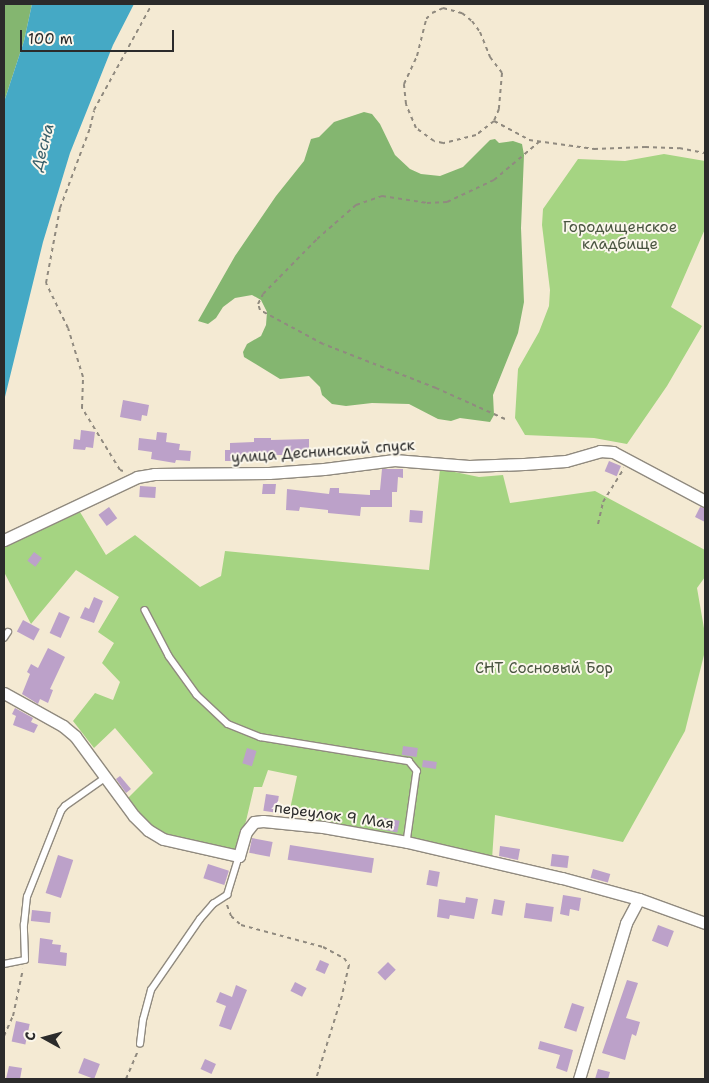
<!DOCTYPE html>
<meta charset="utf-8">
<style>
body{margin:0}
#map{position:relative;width:709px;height:1083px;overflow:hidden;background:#f4ead3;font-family:"Shantell Sans",sans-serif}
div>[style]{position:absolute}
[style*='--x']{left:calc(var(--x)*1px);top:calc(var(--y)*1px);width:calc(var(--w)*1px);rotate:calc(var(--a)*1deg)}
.green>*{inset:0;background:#a5d482}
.forest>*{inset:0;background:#84b670}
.water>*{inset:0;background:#45a9c5}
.building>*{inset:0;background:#bca1c9;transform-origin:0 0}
.path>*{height:2px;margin-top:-1px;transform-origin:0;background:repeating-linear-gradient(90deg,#908a7f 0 4px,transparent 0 8px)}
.roads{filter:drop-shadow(1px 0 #908a7f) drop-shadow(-1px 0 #908a7f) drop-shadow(0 1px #908a7f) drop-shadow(0 -1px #908a7f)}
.service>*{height:5.5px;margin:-2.75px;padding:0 2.75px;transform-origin:2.75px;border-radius:2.75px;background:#fff}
.minor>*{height:11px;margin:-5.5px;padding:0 5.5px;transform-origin:5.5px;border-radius:5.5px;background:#fff}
span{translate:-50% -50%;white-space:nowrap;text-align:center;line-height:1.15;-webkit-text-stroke:4px #fbf7ec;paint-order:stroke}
.park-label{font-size:15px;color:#4a5541}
.street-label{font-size:15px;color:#2b2b2b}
.water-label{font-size:16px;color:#355d69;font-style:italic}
.frame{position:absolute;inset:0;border:5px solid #2b2b2b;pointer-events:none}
.north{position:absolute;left:20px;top:1013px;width:50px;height:50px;-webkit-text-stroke:4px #fbf7ec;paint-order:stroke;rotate:277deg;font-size:14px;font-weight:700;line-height:20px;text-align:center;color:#2b2b2b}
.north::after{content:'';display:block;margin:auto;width:18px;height:22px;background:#2b2b2b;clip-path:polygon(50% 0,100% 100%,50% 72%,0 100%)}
.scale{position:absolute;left:20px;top:30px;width:154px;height:22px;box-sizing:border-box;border:2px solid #2b2b2b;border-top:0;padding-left:6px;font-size:15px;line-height:18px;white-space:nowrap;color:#2b2b2b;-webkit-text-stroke:4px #fbf7ec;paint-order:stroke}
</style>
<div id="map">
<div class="green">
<div style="clip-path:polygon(664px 154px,705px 161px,705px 229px,671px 307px,702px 326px,667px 386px,627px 444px,594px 438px,525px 435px,515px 418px,518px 369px,539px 332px,549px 306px,550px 290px,542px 225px,543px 209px,578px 159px,625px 161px)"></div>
<div style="clip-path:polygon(440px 469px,479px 477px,503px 475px,510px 503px,595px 491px,705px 550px,705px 577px,697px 588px,705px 634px,705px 651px,685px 731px,623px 842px,495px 815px,492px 859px,289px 814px,297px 776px,268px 770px,262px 787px,254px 787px,246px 821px,236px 850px,167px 835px,149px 824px,128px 798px,153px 773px,115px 728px,94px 748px,73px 721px,95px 693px,113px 700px,120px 682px,102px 663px,114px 643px,98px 632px,119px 597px,76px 570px,31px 624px,4px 572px,4px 547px,80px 512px,106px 555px,135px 535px,200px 587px,221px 576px,225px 551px,429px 570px)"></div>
</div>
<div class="forest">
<div style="clip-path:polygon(4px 4px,32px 4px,24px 41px,4px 102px)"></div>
<div style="clip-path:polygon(364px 112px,372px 114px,380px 124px,395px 155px,410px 169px,421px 174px,440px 176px,463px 167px,490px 140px,495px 139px,499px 143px,513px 141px,522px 144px,524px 155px,521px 228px,524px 302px,518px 333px,493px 395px,494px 415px,490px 422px,460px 418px,451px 421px,438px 419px,409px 404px,372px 403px,346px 406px,332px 404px,322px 395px,320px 387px,309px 376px,280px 379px,244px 357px,243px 352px,247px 344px,261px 336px,266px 325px,267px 312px,261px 300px,252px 295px,235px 298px,223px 307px,216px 318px,208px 324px,198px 321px,235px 256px,276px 196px,304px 161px,311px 139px,319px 137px,334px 122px)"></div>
</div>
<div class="water">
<div style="clip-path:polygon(32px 4px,134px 4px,113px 45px,70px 153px,43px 242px,4px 401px,4px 102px,24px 41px)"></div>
</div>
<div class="building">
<div style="clip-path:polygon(123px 400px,149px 405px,147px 416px,142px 415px,141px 421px,120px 417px)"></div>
<div style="clip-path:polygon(81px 430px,95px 432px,93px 448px,86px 447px,85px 450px,73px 449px,74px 439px,80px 440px)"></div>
<div style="clip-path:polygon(157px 432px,167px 433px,166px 442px,180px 444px,179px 450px,191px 451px,190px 461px,176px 460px,175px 463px,151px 459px,152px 452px,138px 450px,139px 438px,156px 440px)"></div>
<div style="clip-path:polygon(254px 438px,271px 438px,271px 440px,309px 439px,309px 455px,247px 455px,248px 461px,225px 461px,225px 450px,230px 450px,230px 443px,254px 442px)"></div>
<div style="left:609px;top:461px;width:13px;height:11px;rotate:23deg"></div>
<div style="clip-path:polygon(382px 469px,403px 469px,403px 478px,398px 477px,397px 492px,392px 492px,392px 507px,361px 507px,360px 516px,328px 513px,328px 510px,300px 507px,299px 511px,286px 510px,287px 489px,329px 494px,330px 488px,339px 488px,339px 493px,370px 495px,370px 490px,380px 490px)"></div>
<div style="clip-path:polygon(263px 484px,276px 484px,275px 494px,262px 494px)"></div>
<div style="left:140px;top:486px;width:16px;height:11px;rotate:4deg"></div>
<div style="left:109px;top:507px;width:14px;height:13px;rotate:54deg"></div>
<div style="clip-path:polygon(700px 507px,705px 508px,705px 522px,695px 517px)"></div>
<div style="left:410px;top:510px;width:13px;height:12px;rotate:4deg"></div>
<div style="left:34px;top:552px;width:10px;height:11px;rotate:37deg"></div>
<div style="clip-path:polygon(94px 597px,103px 601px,94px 623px,80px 618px,85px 607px,89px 609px)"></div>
<div style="left:59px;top:612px;width:12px;height:23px;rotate:24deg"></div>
<div style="left:23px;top:620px;width:19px;height:13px;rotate:28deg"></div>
<div style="clip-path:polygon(48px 648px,65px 657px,50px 689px,53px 690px,48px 703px,40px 699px,38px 704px,22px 694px,30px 674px,27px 672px,31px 664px,38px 668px)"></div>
<div style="clip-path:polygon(15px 708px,33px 718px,31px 722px,38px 725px,34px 733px,13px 725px,16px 716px,12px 714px)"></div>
<div style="left:403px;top:746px;width:15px;height:9px;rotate:8deg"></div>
<div style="left:247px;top:748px;width:10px;height:16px;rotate:17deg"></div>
<div style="left:423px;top:760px;width:14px;height:7px;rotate:8deg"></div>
<div style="clip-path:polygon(120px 776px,131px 789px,126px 793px,116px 779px)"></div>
<div style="left:266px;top:794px;width:13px;height:17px;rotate:9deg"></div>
<div style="left:380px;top:817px;width:20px;height:12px;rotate:11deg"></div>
<div style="left:252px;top:838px;width:21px;height:15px;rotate:11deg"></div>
<div style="left:290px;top:845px;width:85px;height:15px;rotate:9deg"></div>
<div style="clip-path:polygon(500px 846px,520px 849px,518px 860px,499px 856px)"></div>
<div style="left:552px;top:854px;width:17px;height:12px;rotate:7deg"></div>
<div style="left:58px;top:855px;width:16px;height:40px;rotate:18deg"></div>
<div style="left:208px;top:864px;width:22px;height:15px;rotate:18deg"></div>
<div style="left:593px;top:869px;width:18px;height:9px;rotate:16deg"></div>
<div style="left:429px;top:870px;width:11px;height:15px;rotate:10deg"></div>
<div style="clip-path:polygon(563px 895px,581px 898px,579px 911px,570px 909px,569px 916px,560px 914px)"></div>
<div style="clip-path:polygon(466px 897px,478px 899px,474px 919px,450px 915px,449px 919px,437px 917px,439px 899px,465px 903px)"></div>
<div style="left:494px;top:899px;width:11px;height:15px;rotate:10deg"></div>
<div style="left:526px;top:903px;width:28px;height:15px;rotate:8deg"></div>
<div style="left:32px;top:910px;width:19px;height:11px;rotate:6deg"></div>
<div style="left:658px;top:925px;width:17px;height:17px;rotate:21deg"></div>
<div style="clip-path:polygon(40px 938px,53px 940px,52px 944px,61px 945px,60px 952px,67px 953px,66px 966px,38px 963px)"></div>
<div style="left:320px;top:960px;width:10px;height:11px;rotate:24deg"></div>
<div style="left:388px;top:962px;width:11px;height:15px;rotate:45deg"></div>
<div style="clip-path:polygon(627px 980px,638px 983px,626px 1018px,640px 1022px,636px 1036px,632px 1034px,625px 1060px,602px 1053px)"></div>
<div style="left:295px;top:982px;width:13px;height:10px;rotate:27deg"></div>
<div style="clip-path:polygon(236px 985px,247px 990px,231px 1030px,219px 1026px,226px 1006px,216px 1002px,220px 992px,232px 997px)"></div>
<div style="left:572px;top:1003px;width:13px;height:26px;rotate:18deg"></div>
<div style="left:16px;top:1021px;width:14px;height:21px;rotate:12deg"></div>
<div style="clip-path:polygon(540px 1041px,573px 1050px,567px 1072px,556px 1068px,560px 1055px,538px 1049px)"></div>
<div style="left:84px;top:1058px;width:17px;height:16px;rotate:21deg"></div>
<div style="left:205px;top:1059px;width:12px;height:11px;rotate:24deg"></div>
<div style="clip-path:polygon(9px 1066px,22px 1068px,20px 1079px,6px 1079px)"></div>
<div style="clip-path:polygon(598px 1069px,610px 1072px,608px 1079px,595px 1079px)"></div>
</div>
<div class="path">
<div style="--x:443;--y:8;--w:20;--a:15"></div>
<div style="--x:462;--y:13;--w:13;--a:39"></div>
<div style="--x:472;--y:21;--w:14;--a:54"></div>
<div style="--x:480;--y:32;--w:27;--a:68"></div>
<div style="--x:490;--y:57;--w:20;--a:53"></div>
<div style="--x:502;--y:73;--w:36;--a:95"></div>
<div style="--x:499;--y:109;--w:13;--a:113"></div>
<div style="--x:494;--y:121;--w:23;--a:142"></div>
<div style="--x:476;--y:135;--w:34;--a:166"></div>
<div style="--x:443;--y:143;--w:9;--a:-167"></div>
<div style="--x:434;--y:141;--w:22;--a:-144"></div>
<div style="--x:416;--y:128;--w:26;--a:-113"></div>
<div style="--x:406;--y:104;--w:20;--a:-96"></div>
<div style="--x:404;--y:84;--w:31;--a:-65"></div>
<div style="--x:417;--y:56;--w:38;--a:-76"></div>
<div style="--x:426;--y:19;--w:8;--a:-45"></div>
<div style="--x:432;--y:13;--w:12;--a:-24"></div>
<div style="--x:494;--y:121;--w:40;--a:28"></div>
<div style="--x:529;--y:140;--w:66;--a:7.9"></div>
<div style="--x:594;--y:149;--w:51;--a:-2.2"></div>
<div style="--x:645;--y:147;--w:34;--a:2"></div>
<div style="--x:679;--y:148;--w:26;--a:11"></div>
<div style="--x:505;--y:419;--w:76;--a:-155.8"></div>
<div style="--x:436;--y:388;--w:121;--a:-158.7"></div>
<div style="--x:323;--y:344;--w:72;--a:-151.6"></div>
<div style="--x:260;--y:310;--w:6;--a:-108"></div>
<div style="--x:258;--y:304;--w:11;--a:-63"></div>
<div style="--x:263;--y:294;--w:77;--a:-45.5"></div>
<div style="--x:317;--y:239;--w:52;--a:-41.1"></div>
<div style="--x:356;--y:205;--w:28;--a:-19"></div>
<div style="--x:382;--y:196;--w:46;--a:8.8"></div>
<div style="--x:427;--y:203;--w:20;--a:-3"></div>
<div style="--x:447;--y:202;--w:52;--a:-25.1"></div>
<div style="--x:494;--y:180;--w:60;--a:-40.3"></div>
<div style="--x:123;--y:471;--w:3;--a:-162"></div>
<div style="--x:120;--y:470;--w:73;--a:-121.5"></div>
<div style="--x:82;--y:408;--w:31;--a:-88"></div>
<div style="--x:83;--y:377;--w:51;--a:-107"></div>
<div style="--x:68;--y:328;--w:50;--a:-116.1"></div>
<div style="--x:46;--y:283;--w:76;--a:-79.4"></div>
<div style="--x:60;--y:208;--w:85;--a:-69.4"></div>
<div style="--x:90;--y:128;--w:18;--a:-77"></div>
<div style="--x:94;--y:110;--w:121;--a:-61.3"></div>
<div style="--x:598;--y:524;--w:23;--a:-77"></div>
<div style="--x:603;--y:502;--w:40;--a:-58"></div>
<div style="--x:227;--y:905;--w:12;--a:70"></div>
<div style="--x:231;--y:916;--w:13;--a:42"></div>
<div style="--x:241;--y:925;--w:85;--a:15"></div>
<div style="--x:323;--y:947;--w:24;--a:28"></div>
<div style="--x:344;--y:958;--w:9;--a:54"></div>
<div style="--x:349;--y:965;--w:32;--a:103"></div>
<div style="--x:342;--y:996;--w:87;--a:107.4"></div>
<div style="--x:4;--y:1036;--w:22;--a:-66"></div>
<div style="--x:13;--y:1016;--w:48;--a:-78"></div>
<div style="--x:126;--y:1079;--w:30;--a:-67"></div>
</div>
<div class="roads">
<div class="service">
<div style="--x:145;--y:610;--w:52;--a:62.4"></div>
<div style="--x:169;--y:656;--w:48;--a:54.3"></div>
<div style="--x:197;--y:695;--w:42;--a:43.1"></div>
<div style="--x:228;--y:724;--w:35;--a:22"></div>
<div style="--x:260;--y:737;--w:151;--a:9.2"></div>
<div style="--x:409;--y:761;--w:13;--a:51"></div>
<div style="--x:417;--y:771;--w:72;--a:98"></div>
<div style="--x:4;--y:638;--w:7;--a:-56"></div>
<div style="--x:4;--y:964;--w:21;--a:-11"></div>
<div style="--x:25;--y:960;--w:35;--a:-92"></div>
<div style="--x:24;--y:925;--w:28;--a:-84"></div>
<div style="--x:27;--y:897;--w:92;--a:-68.4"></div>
<div style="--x:61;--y:811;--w:6;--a:-51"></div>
<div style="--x:65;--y:806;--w:49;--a:-35"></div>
<div style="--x:140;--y:1044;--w:24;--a:-83"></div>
<div style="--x:143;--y:1020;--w:31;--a:-75"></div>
<div style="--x:151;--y:990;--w:86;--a:-55.4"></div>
<div style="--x:200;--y:919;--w:20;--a:-49"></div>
<div style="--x:213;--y:904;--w:17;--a:-33"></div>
<div style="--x:227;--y:895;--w:41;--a:-72.9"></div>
</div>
<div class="minor">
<div style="--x:4;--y:540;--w:147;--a:-25.3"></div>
<div style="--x:137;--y:477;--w:17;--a:-10"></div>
<div style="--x:154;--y:474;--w:115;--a:-0.5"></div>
<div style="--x:269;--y:473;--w:55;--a:-4.2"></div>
<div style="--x:324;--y:469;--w:71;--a:-7.3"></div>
<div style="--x:394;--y:460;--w:75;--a:4.6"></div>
<div style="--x:469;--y:466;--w:55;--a:-2.1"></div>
<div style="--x:524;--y:464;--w:42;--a:-4.1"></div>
<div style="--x:566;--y:461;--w:35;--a:-16"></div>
<div style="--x:600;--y:451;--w:13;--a:4"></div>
<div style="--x:613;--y:452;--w:104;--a:28"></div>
<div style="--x:4;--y:693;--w:68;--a:29.2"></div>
<div style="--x:63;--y:726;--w:16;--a:40"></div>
<div style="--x:75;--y:736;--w:99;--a:53.6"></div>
<div style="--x:134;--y:816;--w:20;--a:45"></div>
<div style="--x:148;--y:830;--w:17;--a:31"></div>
<div style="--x:163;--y:839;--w:78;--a:12.6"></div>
<div style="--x:239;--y:856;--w:25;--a:-74"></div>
<div style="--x:246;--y:832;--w:13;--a:-51"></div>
<div style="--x:254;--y:822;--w:9;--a:-6"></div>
<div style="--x:263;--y:821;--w:60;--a:5.7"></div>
<div style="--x:323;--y:827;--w:85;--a:10.1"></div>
<div style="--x:407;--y:842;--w:159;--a:13.1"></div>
<div style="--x:562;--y:878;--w:80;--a:15.3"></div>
<div style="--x:639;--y:899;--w:70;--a:20"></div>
<div style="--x:579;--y:1079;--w:163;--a:-73.2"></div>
<div style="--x:626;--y:923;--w:27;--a:-62"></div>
</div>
</div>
<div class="park-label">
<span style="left:620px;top:236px">Городищенское<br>кладбище</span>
<span style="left:544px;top:669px">СНТ Сосновый Бор</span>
</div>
<div class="street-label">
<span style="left:323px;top:452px;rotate:-4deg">улица Деснинский спуск</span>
<span style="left:334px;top:816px;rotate:8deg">переулок 9 Мая</span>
</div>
<div class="water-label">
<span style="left:43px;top:147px;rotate:-75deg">Десна</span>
</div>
<div class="frame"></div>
<div class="north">С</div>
<div class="scale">100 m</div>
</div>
